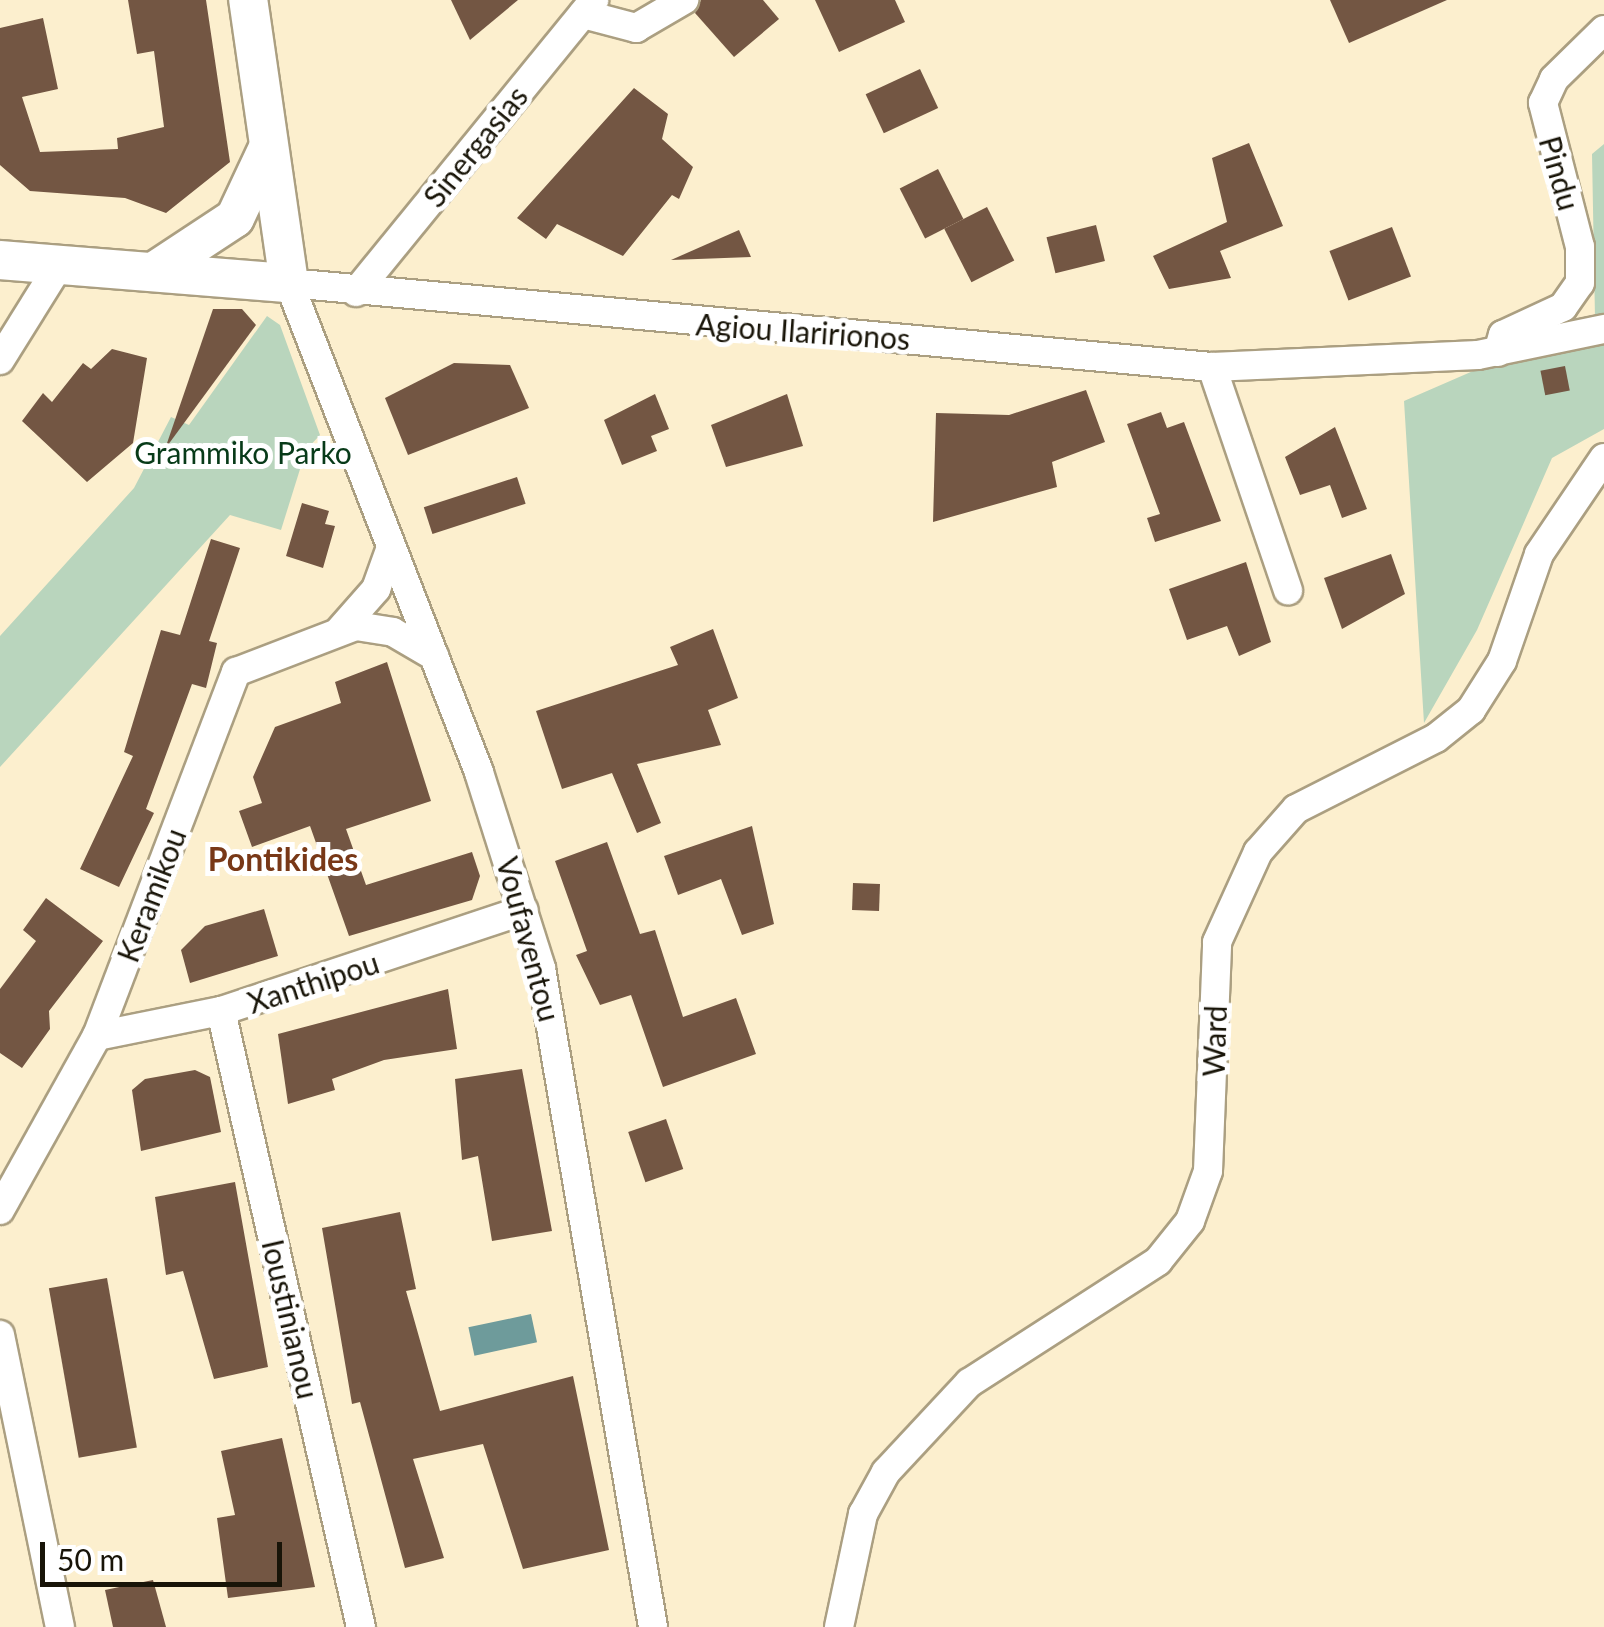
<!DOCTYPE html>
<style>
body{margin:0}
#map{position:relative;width:1604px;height:1627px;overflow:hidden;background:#fcefce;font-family:Lato,sans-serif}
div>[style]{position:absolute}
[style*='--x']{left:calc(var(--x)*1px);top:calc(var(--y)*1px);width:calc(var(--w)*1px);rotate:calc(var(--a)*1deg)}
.green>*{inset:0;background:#b9d5bd}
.water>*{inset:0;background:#6e9b9b;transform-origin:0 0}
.building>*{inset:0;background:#735643;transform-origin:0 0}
.roads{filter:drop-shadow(2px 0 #ab9f81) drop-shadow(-2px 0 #ab9f81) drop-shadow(0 2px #ab9f81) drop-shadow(0 -2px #ab9f81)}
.street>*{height:28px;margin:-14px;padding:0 14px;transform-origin:14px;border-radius:14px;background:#fff}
.secondary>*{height:38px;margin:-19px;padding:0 19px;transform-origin:19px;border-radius:19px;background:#fff}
span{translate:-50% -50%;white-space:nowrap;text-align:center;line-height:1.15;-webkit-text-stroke:10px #fff;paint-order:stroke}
.street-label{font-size:30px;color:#181408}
.park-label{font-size:30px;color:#073a18}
.neighbourhood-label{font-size:32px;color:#783817;font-weight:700}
.scale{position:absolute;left:40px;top:1542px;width:242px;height:45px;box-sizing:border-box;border:5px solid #181408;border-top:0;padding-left:12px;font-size:30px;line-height:35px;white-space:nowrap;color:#181408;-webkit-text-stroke:8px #fff;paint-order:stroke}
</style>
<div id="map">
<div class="green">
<div style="clip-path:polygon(1604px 144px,1604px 429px,1552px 458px,1477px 630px,1424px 723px,1404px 401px,1595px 318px,1592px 154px)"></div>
<div style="clip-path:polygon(267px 316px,280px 325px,320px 435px,306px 450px,281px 530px,230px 515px,0 767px,0 636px,134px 488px,171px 417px,189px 425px)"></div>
</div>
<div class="water">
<div style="left:531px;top:1314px;width:29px;height:64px;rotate:78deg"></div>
</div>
<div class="building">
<div style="clip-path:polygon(128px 0,206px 0,230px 162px,166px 213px,125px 198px,30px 191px,0 165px,0 28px,43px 18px,58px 89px,22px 97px,40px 152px,118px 149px,117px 138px,164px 127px,154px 51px,137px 54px)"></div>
<div style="clip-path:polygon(451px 0,518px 0,470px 40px)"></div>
<div style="clip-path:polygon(701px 0,763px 0,779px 19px,734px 57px,695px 13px)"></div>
<div style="clip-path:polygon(815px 0,895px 0,905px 22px,839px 52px)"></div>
<div style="clip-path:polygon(1330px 0,1447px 0,1349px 43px)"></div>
<div style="left:920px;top:69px;width:43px;height:60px;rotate:65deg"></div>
<div style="clip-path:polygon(634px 88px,668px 114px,662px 139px,693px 167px,679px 199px,672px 195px,623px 256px,557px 224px,546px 239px,517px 218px)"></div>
<div style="clip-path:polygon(1249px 143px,1283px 226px,1220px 251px,1231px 278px,1169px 289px,1153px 256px,1227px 222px,1212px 158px)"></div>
<div style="left:938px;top:169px;width:56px;height:43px;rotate:63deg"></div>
<div style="left:987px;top:207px;width:60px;height:48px;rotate:63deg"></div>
<div style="left:1096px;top:225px;width:37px;height:51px;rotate:76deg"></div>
<div style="left:1392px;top:227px;width:53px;height:67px;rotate:69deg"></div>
<div style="clip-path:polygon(739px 230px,751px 257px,671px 260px)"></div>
<div style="clip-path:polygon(213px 309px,242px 309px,256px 325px,165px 449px)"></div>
<div style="clip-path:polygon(112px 349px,147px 358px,133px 443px,87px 482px,22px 421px,43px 393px,52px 402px,83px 363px,91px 369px)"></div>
<div style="clip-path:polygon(454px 363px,510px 365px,529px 408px,408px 455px,385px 398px)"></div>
<div style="left:1565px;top:366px;width:25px;height:25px;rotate:79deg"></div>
<div style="clip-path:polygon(1086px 390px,1105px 442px,1052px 462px,1057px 487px,933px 522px,936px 413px,1009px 415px)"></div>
<div style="clip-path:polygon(655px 394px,669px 429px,651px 436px,657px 451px,622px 465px,604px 420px)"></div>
<div style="clip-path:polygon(787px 394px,803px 446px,726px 467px,711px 425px)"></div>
<div style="clip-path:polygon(1161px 412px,1167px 428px,1184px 422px,1221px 521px,1155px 542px,1147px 518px,1160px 514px,1127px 424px)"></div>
<div style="clip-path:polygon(1335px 427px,1367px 509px,1342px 518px,1330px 485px,1300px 495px,1285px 457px)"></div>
<div style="left:517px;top:477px;width:28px;height:98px;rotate:72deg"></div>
<div style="clip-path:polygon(302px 503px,329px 511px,325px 524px,335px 526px,323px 568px,286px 556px)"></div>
<div style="clip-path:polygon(211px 539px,240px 548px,209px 641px,217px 643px,206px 688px,192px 684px,146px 809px,154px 813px,119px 887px,80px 869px,133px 756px,124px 752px,161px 630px,180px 635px)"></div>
<div style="clip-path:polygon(1391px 554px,1405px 594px,1342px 629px,1324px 578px)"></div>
<div style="clip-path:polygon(1246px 562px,1271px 642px,1239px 656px,1227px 626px,1187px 640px,1169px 589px)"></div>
<div style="clip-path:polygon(713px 629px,738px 698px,708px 710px,721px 745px,637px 764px,661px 823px,637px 833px,612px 773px,562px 789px,536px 711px,678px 665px,670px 647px)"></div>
<div style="clip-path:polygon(387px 662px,431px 801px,346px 829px,366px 885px,472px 852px,480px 876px,472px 900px,349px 936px,310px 826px,252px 847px,239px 811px,262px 803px,253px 777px,275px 727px,341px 703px,335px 682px)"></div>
<div style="clip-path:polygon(752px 826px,774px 924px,742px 935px,721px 879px,678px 895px,664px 856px)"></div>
<div style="clip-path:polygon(607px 842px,640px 934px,655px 930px,683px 1017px,736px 998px,756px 1054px,663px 1087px,631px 995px,600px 1005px,576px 955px,587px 951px,555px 861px)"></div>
<div style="left:853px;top:883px;width:27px;height:27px;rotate:2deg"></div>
<div style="clip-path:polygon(46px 898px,103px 941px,49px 1011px,50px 1029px,22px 1068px,0 1053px,0 989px,36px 941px,23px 930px)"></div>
<div style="clip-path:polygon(264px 909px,278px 956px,190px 983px,181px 950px,205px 926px)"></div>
<div style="clip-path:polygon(448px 989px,457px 1049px,384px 1060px,332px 1079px,335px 1090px,288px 1104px,278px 1034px)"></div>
<div style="clip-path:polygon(522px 1069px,552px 1231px,492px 1241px,478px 1156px,462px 1160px,455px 1079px)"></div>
<div style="clip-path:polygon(195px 1070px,210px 1077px,221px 1132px,141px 1151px,132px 1090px,145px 1079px)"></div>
<div style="left:666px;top:1119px;width:53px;height:40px;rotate:71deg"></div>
<div style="clip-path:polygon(235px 1182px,268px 1367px,214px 1379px,183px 1271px,166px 1275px,155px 1197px)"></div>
<div style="clip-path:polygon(400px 1212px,416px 1289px,406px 1291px,440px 1411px,573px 1376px,609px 1550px,523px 1569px,483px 1444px,413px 1459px,444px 1558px,405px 1568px,360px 1402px,352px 1404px,322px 1228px)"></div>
<div style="left:107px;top:1278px;width:172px;height:59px;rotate:80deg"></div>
<div style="clip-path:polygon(282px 1438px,315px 1587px,228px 1598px,217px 1518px,235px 1515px,221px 1451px)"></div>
<div style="clip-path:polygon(153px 1580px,166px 1627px,113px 1627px,105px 1590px)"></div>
</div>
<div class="roads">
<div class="street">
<div style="--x:583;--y:14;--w:55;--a:14.8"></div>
<div style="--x:636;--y:28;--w:56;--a:-30.3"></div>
<div style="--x:356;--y:292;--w:377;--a:-50.8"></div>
<div style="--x:1498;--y:352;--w:18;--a:-74"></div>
<div style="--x:1503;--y:335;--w:66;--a:-25"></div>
<div style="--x:1563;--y:307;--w:29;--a:-55"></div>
<div style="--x:1580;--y:283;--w:36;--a:-90"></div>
<div style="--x:1580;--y:247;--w:149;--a:-104.4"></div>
<div style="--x:1543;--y:103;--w:26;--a:-65"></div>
<div style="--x:1554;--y:79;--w:70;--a:-44.4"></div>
<div style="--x:0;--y:360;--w:110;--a:-58.1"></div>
<div style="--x:1212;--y:367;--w:236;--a:71.2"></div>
<div style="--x:340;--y:630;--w:55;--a:-48.7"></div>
<div style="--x:376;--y:589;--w:45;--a:-70.3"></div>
<div style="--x:221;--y:1011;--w:632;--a:77.2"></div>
<div style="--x:97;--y:1036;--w:126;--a:-11.4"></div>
<div style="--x:221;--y:1011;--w:319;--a:-18.4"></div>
<div style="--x:0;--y:1210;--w:199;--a:-60.9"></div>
<div style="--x:97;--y:1036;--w:390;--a:-69.1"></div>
<div style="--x:236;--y:672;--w:129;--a:-21"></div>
<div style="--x:356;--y:626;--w:37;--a:9"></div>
<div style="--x:393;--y:632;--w:48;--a:30.3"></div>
<div style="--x:0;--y:1335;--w:298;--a:78.4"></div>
<div style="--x:653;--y:1627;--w:668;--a:-99.65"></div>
<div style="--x:541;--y:968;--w:206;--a:-107.6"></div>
<div style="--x:479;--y:772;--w:525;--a:-111.23"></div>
<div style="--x:289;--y:283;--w:927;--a:5.2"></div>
<div style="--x:1212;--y:367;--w:266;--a:-2.6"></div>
<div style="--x:1478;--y:355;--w:129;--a:-11.7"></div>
<div style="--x:839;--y:1627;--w:116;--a:-78"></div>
<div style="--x:863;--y:1514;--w:48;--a:-61.3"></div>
<div style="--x:886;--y:1472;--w:122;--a:-47"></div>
<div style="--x:969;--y:1383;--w:225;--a:-32.8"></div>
<div style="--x:1158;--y:1261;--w:51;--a:-51.3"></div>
<div style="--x:1190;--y:1221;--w:53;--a:-70.2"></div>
<div style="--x:1208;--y:1171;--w:229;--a:-87.7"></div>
<div style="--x:1217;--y:942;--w:99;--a:-65.5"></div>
<div style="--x:1258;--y:852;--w:57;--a:-48.5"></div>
<div style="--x:1296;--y:809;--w:157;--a:-26.9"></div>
<div style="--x:1436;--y:738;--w:45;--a:-38.7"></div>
<div style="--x:1471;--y:710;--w:58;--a:-57.7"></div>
<div style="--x:1502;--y:661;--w:113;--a:-70.9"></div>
<div style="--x:1539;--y:554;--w:116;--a:-55.9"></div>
</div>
<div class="secondary">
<div style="--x:0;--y:260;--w:290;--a:4.6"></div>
<div style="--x:289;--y:283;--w:286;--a:-98.2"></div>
<div style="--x:153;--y:272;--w:98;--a:-33.4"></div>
<div style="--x:235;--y:218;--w:75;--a:-64.8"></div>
</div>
</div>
<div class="street-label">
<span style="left:475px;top:146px;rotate:-51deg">Sinergasias</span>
<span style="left:1560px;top:173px;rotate:74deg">Pindu</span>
<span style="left:803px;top:331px;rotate:4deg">Agiou Ilaririonos</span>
<span style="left:151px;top:895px;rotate:-69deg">Keramikou</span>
<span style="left:529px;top:939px;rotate:75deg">Voufaventou</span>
<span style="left:313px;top:982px;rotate:-18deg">Xanthipou</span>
<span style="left:1214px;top:1041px;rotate:-88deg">Ward</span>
<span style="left:291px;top:1319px;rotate:77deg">Ioustinianou</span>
</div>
<div class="park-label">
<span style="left:243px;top:452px">Grammiko Parko</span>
</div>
<div class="neighbourhood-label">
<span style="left:283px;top:859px">Pontikides</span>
</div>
<div class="scale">50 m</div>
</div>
